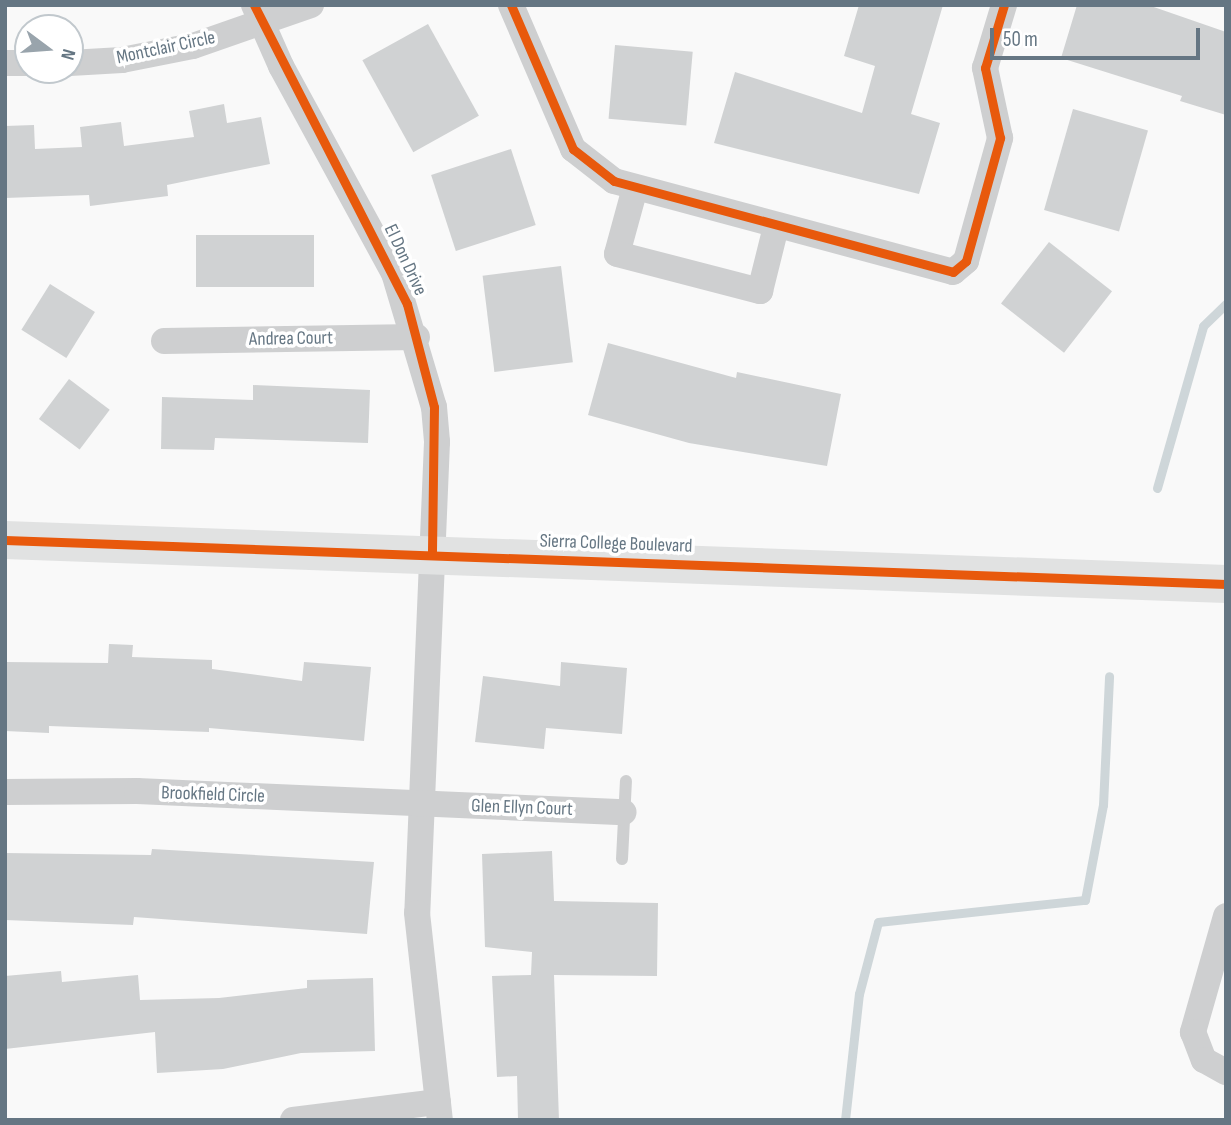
<!DOCTYPE html>
<style>
body{margin:0}
#map{position:relative;width:1231px;height:1125px;overflow:hidden;background:#f9f9f9;font-family:"Sofia Sans Condensed",sans-serif}
div>[style]{position:absolute}
[style*='--x']{left:calc(var(--x)*1px);top:calc(var(--y)*1px);width:calc(var(--w)*1px);rotate:calc(var(--a)*1deg)}
.stream>*{height:9px;margin:-4.5px;padding:0 4.5px;transform-origin:4.5px;border-radius:4.5px;background:#ced6d9}
.building>*{inset:0;background:#d0d2d3;transform-origin:0 0}
.service>*{height:12px;margin:-6px;padding:0 6px;transform-origin:6px;border-radius:6px;background:#cecfd0}
.minor>*{height:26px;margin:-13px;padding:0 13px;transform-origin:13px;border-radius:13px;background:#cecfd0}
.primary>*{height:38px;margin:-19px;padding:0 19px;transform-origin:19px;border-radius:19px;background:#e1e2e2}
.cycleway>*{height:9px;margin:-4.5px;padding:0 4.5px;transform-origin:4.5px;border-radius:4.5px;background:#e8590c}
span{translate:-50% -50%;white-space:nowrap;text-align:center;line-height:1.15;-webkit-text-stroke:7px #fff;paint-order:stroke}
.street-label{font-size:19px;color:#657683}
.frame{position:absolute;inset:0;border:7px solid #657683;pointer-events:none}
.north{position:absolute;left:14px;top:14px;width:70px;height:70px;box-sizing:border-box;background:#fff;border:2px solid #c1c8cd;border-radius:50%;rotate:106deg;font-size:19px;font-weight:700;line-height:28px;text-align:center;color:#657683}
.north::after{content:'';display:block;margin:auto;width:24px;height:32px;background:#99a4ac;clip-path:polygon(50% 0,100% 100%,50% 72%,0 100%)}
.scale{position:absolute;left:990px;top:28px;width:210px;height:32px;box-sizing:border-box;border:4px solid #657683;border-top:0;padding-left:9px;font-size:21px;line-height:24px;white-space:nowrap;color:#657683;-webkit-text-stroke:5px #fff;paint-order:stroke}
</style>
<div id="map">
<div class="stream">
<div style="--x:1157;--y:488;--w:168;--a:-74.1"></div>
<div style="--x:1203;--y:326;--w:32;--a:-44"></div>
<div style="--x:845;--y:1120;--w:127;--a:-83.7"></div>
<div style="--x:859;--y:994;--w:74;--a:-75.2"></div>
<div style="--x:878;--y:922;--w:208;--a:-6.1"></div>
<div style="--x:1085;--y:900;--w:97;--a:-79.3"></div>
<div style="--x:1103;--y:805;--w:129;--a:-87.3"></div>
</div>
<div class="building">
<div style="clip-path:polygon(859px 5px,943px 5px,911px 114px,940px 123px,919px 194px,714px 143px,735px 72px,862px 113px,875px 66px,844px 56px)"></div>
<div style="clip-path:polygon(1077px 5px,1148px 5px,1226px 32px,1226px 115px,1180px 101px,1182px 96px,1061px 58px)"></div>
<div style="left:428px;top:24px;width:105px;height:75px;rotate:61deg"></div>
<div style="left:615px;top:45px;width:78px;height:74px;rotate:5deg"></div>
<div style="clip-path:polygon(224px 104px,227px 123px,261px 117px,270px 164px,167px 185px,168px 196px,90px 206px,89px 195px,5px 198px,5px 126px,34px 125px,35px 149px,82px 147px,80px 127px,121px 122px,124px 146px,194px 137px,189px 111px)"></div>
<div style="left:1073px;top:109px;width:78px;height:105px;rotate:16deg"></div>
<div style="left:511px;top:149px;width:80px;height:84px;rotate:72deg"></div>
<div style="left:196px;top:235px;width:118px;height:52px"></div>
<div style="left:1049px;top:242px;width:80px;height:78px;rotate:38deg"></div>
<div style="left:561px;top:266px;width:97px;height:79px;rotate:83deg"></div>
<div style="left:50px;top:284px;width:53px;height:54px;rotate:32deg"></div>
<div style="clip-path:polygon(608px 343px,736px 378px,737px 372px,841px 394px,827px 466px,689px 443px,588px 415px)"></div>
<div style="left:69px;top:379px;width:51px;height:50px;rotate:37deg"></div>
<div style="clip-path:polygon(253px 385px,370px 390px,368px 443px,215px 438px,214px 450px,161px 449px,162px 397px,253px 400px)"></div>
<div style="clip-path:polygon(109px 644px,133px 645px,132px 657px,212px 660px,212px 669px,302px 681px,304px 662px,371px 667px,364px 741px,209px 728px,209px 732px,49px 726px,49px 733px,5px 731px,5px 662px,108px 663px)"></div>
<div style="clip-path:polygon(561px 662px,627px 668px,622px 734px,546px 728px,544px 749px,475px 742px,483px 676px,560px 686px)"></div>
<div style="clip-path:polygon(152px 849px,374px 862px,367px 934px,134px 917px,133px 925px,5px 920px,5px 853px,151px 855px)"></div>
<div style="clip-path:polygon(552px 851px,554px 901px,658px 903px,657px 976px,554px 975px,559px 1120px,518px 1120px,517px 1076px,497px 1077px,492px 976px,531px 975px,532px 952px,485px 947px,482px 854px)"></div>
<div style="clip-path:polygon(61px 971px,62px 982px,138px 975px,140px 1000px,219px 998px,307px 988px,307px 980px,373px 978px,375px 1051px,301px 1053px,223px 1069px,157px 1073px,155px 1032px,5px 1049px,5px 976px)"></div>
</div>
<div class="service">
<div style="--x:622;--y:859;--w:78;--a:-87.1"></div>
</div>
<div class="minor">
<div style="--x:254;--y:5;--w:67;--a:66.1"></div>
<div style="--x:281;--y:66;--w:236;--a:61.4"></div>
<div style="--x:394;--y:273;--w:140;--a:73.4"></div>
<div style="--x:434;--y:407;--w:35;--a:85"></div>
<div style="--x:437;--y:442;--w:471;--a:92.4"></div>
<div style="--x:417;--y:913;--w:208;--a:83.7"></div>
<div style="--x:511;--y:5;--w:157;--a:66.7"></div>
<div style="--x:573;--y:149;--w:52;--a:38"></div>
<div style="--x:614;--y:181;--w:351;--a:15"></div>
<div style="--x:953;--y:272;--w:17;--a:-40"></div>
<div style="--x:966;--y:261;--w:128;--a:-74.5"></div>
<div style="--x:1000;--y:138;--w:72;--a:-102.1"></div>
<div style="--x:985;--y:68;--w:66;--a:-73.2"></div>
<div style="--x:5;--y:63;--w:23;--a:0"></div>
<div style="--x:70;--y:63;--w:52;--a:-3.3"></div>
<div style="--x:122;--y:60;--w:72;--a:-11.2"></div>
<div style="--x:193;--y:46;--w:125;--a:-19.2"></div>
<div style="--x:635;--y:188;--w:68;--a:105.3"></div>
<div style="--x:617;--y:254;--w:148;--a:14.5"></div>
<div style="--x:760;--y:291;--w:66;--a:-76"></div>
<div style="--x:164;--y:341;--w:253;--a:-0.9"></div>
<div style="--x:5;--y:792;--w:132;--a:-0.4"></div>
<div style="--x:137;--y:791;--w:487;--a:2.5"></div>
<div style="--x:1226;--y:916;--w:121;--a:105.9"></div>
<div style="--x:1193;--y:1032;--w:30;--a:69"></div>
<div style="--x:1204;--y:1060;--w:25;--a:29"></div>
<div style="--x:293;--y:1120;--w:146;--a:-7.1"></div>
</div>
<div class="primary">
<div style="--x:5;--y:540;--w:1222;--a:2.06"></div>
</div>
<div class="cycleway">
<div style="--x:254;--y:5;--w:336;--a:62.9"></div>
<div style="--x:407;--y:304;--w:106;--a:75.3"></div>
<div style="--x:434;--y:407;--w:148;--a:90.8"></div>
<div style="--x:511;--y:5;--w:157;--a:66.7"></div>
<div style="--x:573;--y:149;--w:52;--a:38"></div>
<div style="--x:614;--y:181;--w:351;--a:15"></div>
<div style="--x:953;--y:272;--w:17;--a:-40"></div>
<div style="--x:966;--y:261;--w:128;--a:-74.5"></div>
<div style="--x:1000;--y:138;--w:72;--a:-102.1"></div>
<div style="--x:985;--y:68;--w:66;--a:-73.2"></div>
<div style="--x:5;--y:540;--w:1222;--a:2.06"></div>
</div>
<div class="street-label">
<span style="left:166px;top:48px;rotate:-12deg">Montclair Circle</span>
<span style="left:405px;top:260px;rotate:65deg">El Don Drive</span>
<span style="left:291px;top:339px;rotate:-1deg">Andrea Court</span>
<span style="left:616px;top:544px;rotate:2deg">Sierra College Boulevard</span>
<span style="left:213px;top:795px;rotate:2deg">Brookfield Circle</span>
<span style="left:522px;top:808px;rotate:2deg">Glen Ellyn Court</span>
</div>
<div class="frame"></div>
<div class="north">N</div>
<div class="scale">50 m</div>
</div>
